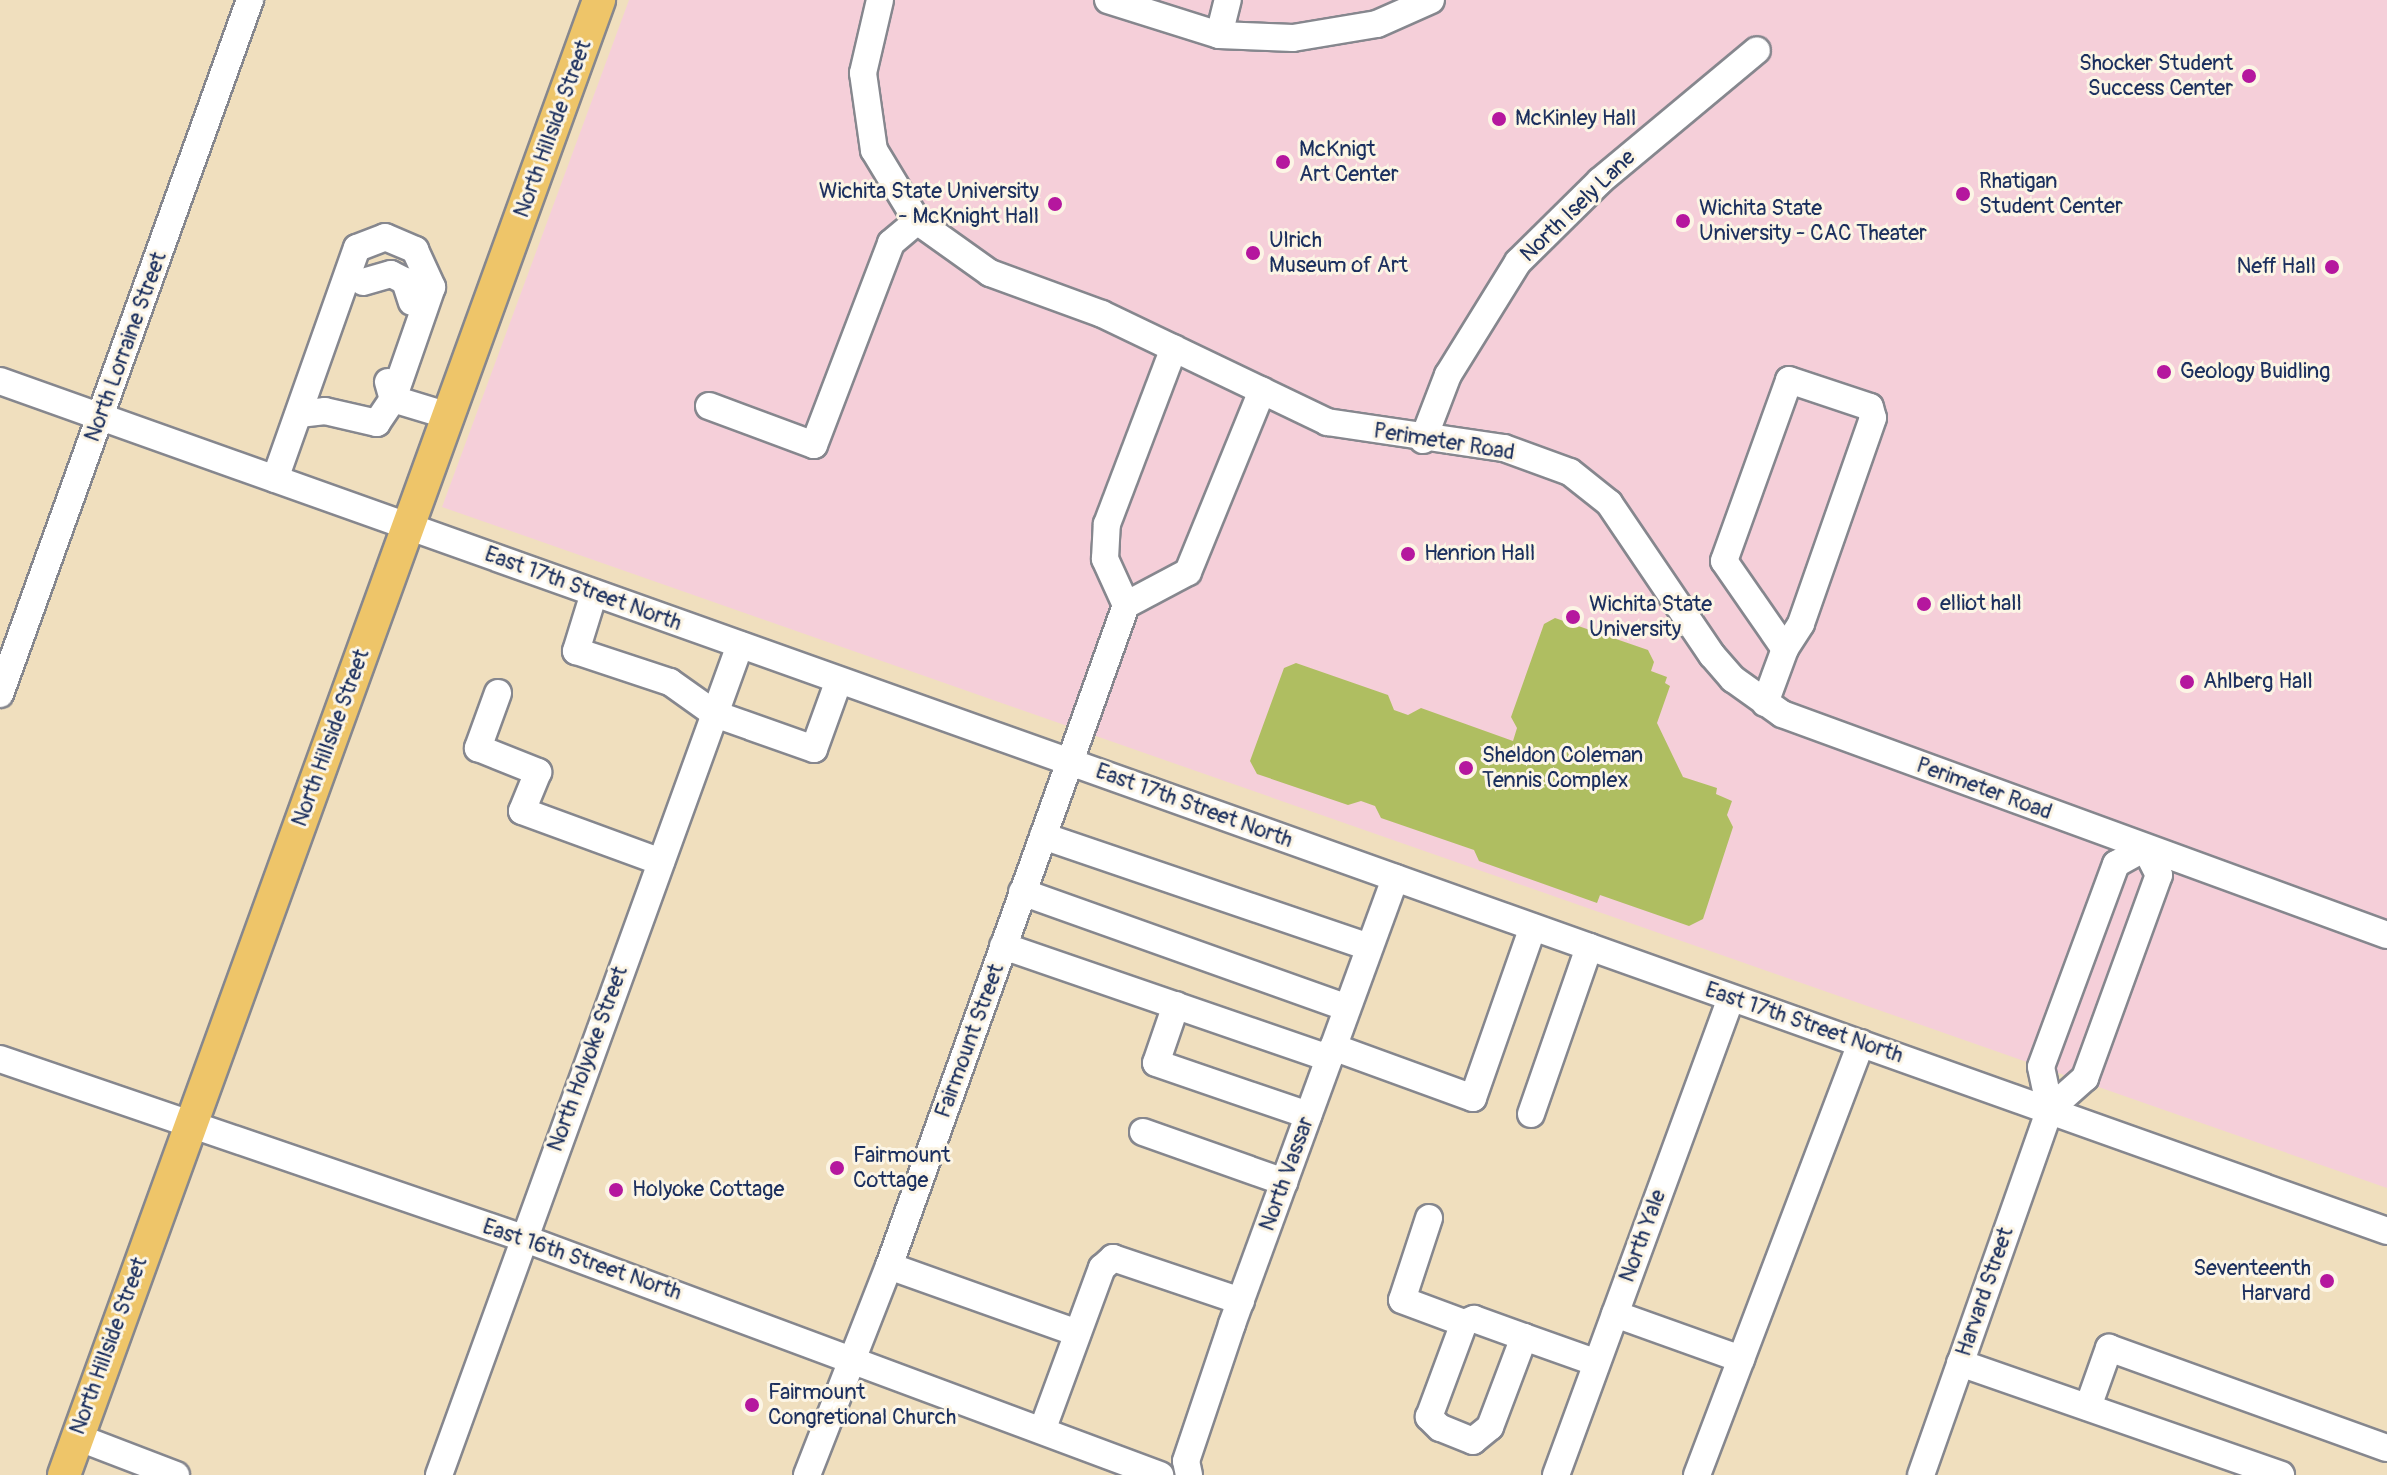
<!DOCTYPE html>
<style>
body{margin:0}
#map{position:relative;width:2387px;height:1475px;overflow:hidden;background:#f0dfbe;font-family:Pangolin,sans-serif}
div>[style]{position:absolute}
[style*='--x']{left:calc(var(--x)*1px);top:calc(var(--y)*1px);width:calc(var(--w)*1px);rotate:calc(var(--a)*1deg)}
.built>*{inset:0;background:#f5cfd9}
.green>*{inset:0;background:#afbe61}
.roads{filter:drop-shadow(2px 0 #86878e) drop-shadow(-2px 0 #86878e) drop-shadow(0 2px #86878e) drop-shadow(0 -2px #86878e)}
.minor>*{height:26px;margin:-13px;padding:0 13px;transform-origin:13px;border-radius:13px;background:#fff}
.major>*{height:32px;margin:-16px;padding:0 16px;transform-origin:16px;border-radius:16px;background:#eec569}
.dots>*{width:22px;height:22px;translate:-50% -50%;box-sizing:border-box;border:4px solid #fcf5e5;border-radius:50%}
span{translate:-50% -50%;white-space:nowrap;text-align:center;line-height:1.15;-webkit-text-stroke:6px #fcf5e5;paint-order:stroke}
.poi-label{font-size:22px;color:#1b2f5e}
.right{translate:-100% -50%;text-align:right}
.left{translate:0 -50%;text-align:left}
.street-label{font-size:22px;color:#1b2f5e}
</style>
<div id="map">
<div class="built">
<div style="clip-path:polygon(629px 0,2387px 0,2387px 1188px,442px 507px)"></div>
</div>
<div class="green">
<div style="clip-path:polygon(1555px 618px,1648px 650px,1654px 662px,1651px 671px,1667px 677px,1665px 683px,1670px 686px,1657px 723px,1683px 777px,1717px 788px,1716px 794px,1732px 801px,1727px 815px,1733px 827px,1703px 919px,1689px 926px,1600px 895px,1597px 903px,1479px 861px,1474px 850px,1381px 818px,1375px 806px,1361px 801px,1348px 805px,1257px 774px,1250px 761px,1284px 668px,1296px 663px,1388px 695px,1394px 710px,1408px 715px,1421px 708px,1513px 741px,1517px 728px,1511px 717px,1544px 624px)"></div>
</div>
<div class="roads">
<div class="minor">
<div style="--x:880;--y:0;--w:75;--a:103.1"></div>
<div style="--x:863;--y:73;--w:78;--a:81.9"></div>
<div style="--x:874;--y:150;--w:83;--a:58.8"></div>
<div style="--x:917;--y:221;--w:90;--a:35.5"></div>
<div style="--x:990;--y:273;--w:119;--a:20.1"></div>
<div style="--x:1102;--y:314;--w:250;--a:25.6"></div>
<div style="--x:1327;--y:422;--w:179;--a:8.4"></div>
<div style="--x:1504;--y:448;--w:70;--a:20"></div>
<div style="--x:1570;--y:472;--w:50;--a:38.5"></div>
<div style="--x:1609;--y:503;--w:184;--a:55.9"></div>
<div style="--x:1712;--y:655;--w:32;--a:49"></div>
<div style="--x:1733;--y:679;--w:60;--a:35.5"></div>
<div style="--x:1782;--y:714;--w:644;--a:20.07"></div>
<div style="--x:1108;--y:0;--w:116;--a:17.5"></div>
<div style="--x:1219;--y:35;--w:74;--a:2.3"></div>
<div style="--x:1293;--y:38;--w:85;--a:-9.5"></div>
<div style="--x:1377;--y:24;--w:59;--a:-24"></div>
<div style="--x:1219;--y:35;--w:36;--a:-76"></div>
<div style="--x:363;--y:282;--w:29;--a:-16"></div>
<div style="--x:391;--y:274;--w:16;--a:27"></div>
<div style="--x:405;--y:281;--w:22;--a:72"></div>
<div style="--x:0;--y:381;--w:2534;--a:19.6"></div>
<div style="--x:388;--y:382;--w:18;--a:74"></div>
<div style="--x:393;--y:399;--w:59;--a:16.9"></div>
<div style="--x:709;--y:406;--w:112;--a:20.4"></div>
<div style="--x:814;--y:445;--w:216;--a:-69.1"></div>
<div style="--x:891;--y:243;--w:34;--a:-40"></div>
<div style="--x:1423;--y:440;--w:70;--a:-69"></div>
<div style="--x:1448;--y:375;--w:133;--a:-58.2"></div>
<div style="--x:1518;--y:262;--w:115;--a:-44.6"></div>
<div style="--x:1600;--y:181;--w:204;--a:-39.8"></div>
<div style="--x:275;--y:479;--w:245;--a:-70.5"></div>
<div style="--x:357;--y:248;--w:30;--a:-21"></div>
<div style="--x:385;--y:237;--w:33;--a:23"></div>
<div style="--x:415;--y:250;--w:41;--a:65.3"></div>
<div style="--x:432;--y:287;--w:119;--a:109.2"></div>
<div style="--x:393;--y:399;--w:29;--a:124"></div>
<div style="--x:377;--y:423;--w:53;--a:-167"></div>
<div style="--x:325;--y:411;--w:24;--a:173"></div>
<div style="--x:594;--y:593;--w:61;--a:107.2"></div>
<div style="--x:576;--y:651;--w:99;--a:18.3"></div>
<div style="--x:670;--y:682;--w:55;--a:35.4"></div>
<div style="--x:715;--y:714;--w:105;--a:19.5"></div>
<div style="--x:814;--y:749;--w:73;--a:-70.1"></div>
<div style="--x:1126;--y:605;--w:51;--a:-114.5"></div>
<div style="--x:1105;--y:559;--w:35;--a:-87"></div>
<div style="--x:1107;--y:524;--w:188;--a:-69.2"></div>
<div style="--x:498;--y:693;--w:59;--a:110"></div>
<div style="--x:478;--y:748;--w:65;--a:21.8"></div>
<div style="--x:538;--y:772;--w:42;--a:112.3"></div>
<div style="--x:522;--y:811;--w:148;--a:20.1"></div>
<div style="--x:0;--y:694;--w:738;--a:-70.19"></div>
<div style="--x:1765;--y:703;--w:58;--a:-69.7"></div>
<div style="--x:1785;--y:649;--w:107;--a:-124.7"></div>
<div style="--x:1724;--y:561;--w:192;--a:-70.2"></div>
<div style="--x:1789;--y:380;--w:85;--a:18.4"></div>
<div style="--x:1870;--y:407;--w:11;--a:75"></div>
<div style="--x:1873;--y:418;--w:218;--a:109.3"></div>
<div style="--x:1801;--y:624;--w:30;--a:123"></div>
<div style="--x:1043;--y:836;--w:344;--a:18.8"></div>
<div style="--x:1022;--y:892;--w:345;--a:19.6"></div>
<div style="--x:1003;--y:946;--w:345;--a:19"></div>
<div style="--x:1176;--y:1005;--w:61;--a:109"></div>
<div style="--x:1156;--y:1063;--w:161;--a:18.9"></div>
<div style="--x:1333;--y:1047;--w:149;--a:20"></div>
<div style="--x:1473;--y:1098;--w:181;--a:-70.7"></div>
<div style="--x:0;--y:1059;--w:553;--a:18.89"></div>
<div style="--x:523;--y:1238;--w:680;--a:20.41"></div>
<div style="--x:1531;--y:1114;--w:177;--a:-70.8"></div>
<div style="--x:1143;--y:1132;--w:150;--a:19.5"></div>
<div style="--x:1429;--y:1218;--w:86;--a:108.2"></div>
<div style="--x:1402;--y:1300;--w:66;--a:20.4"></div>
<div style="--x:889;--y:1266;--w:200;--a:19.6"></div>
<div style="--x:1615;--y:1314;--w:134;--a:19.7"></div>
<div style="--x:1524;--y:1337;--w:96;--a:110.7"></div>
<div style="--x:1490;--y:1427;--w:22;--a:141"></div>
<div style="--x:1473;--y:1441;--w:35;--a:-158"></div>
<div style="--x:1440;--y:1428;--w:16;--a:-135"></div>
<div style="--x:1429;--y:1417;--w:100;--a:-69.6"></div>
<div style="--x:1464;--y:1323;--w:11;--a:-22"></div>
<div style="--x:1474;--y:1319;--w:53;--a:19.8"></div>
<div style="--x:1524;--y:1337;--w:77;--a:19.6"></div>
<div style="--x:1960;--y:1363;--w:340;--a:19.2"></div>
<div style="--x:2088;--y:1407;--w:63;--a:-70.4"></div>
<div style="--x:2109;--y:1348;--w:295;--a:19.8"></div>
<div style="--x:1043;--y:1428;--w:171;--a:-69.8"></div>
<div style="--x:1102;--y:1268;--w:15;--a:-42"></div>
<div style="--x:1113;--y:1258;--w:135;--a:18.6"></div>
<div style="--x:77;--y:1437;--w:106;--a:21"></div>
<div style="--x:439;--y:1475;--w:883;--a:-70.07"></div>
<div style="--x:807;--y:1475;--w:225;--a:-68.6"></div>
<div style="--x:889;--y:1266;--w:702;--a:-70.27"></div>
<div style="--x:1126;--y:605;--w:70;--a:-28"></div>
<div style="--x:1188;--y:572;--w:196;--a:-67.8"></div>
<div style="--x:1189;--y:1475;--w:14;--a:-102"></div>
<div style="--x:1186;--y:1461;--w:145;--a:-71.4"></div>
<div style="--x:1232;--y:1324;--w:475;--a:-69.9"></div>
<div style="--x:1556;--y:1475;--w:508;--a:-69.85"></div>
<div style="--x:1697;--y:1475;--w:462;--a:-69.2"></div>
<div style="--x:1921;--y:1475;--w:388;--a:-70.6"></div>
<div style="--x:2050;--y:1109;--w:47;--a:-41.5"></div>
<div style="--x:2085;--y:1078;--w:216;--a:-70"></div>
<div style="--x:2159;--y:875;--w:30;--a:-117"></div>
<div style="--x:2145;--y:848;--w:33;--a:151"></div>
<div style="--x:2116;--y:864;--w:216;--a:110.3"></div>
<div style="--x:2041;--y:1067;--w:43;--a:77.9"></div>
</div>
<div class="major">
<div style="--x:64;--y:1475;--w:1569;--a:-70.06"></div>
</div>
</div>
<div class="dots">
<div style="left:2249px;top:76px;background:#b5179e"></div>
<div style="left:1499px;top:119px;background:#b5179e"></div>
<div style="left:1283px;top:162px;background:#b5179e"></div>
<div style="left:1963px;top:194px;background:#b5179e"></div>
<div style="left:1055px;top:204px;background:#b5179e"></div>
<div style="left:1683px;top:221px;background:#b5179e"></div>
<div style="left:1253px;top:253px;background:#b5179e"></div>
<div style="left:2332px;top:267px;background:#b5179e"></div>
<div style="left:2164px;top:372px;background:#b5179e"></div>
<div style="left:1408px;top:554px;background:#b5179e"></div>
<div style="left:1924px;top:604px;background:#b5179e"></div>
<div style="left:1573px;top:617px;background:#b5179e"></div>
<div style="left:2187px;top:682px;background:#b5179e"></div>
<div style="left:1466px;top:768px;background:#b5179e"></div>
<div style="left:837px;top:1168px;background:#b5179e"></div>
<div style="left:616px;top:1190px;background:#b5179e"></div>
<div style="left:2327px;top:1281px;background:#b5179e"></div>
<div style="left:752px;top:1405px;background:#b5179e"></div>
</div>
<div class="poi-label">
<span class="right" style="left:2233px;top:76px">Shocker Student<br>Success Center</span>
<span class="left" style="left:1515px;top:119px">McKinley Hall</span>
<span class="left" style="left:1299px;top:162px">McKnigt<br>Art Center</span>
<span class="left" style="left:1979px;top:194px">Rhatigan<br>Student Center</span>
<span class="right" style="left:1039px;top:204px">Wichita State University<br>- McKnight Hall</span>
<span class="left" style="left:1699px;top:221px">Wichita State<br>University - CAC Theater</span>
<span class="left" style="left:1269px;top:253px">Ulrich<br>Museum of Art</span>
<span class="right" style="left:2316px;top:267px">Neff Hall</span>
<span class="left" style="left:2180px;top:372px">Geology Buidling</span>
<span class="left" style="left:1424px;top:554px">Henrion Hall</span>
<span class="left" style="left:1589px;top:617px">Wichita State<br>University</span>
<span class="left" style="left:1940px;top:604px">elliot hall</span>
<span class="left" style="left:2203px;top:682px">Ahlberg Hall</span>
<span class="left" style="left:1482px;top:768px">Sheldon Coleman<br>Tennis Complex</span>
<span class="left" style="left:853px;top:1168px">Fairmount<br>Cottage</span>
<span class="left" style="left:632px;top:1190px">Holyoke Cottage</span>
<span class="right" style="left:2311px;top:1281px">Seventeenth<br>Harvard</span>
<span class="left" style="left:768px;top:1405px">Fairmount<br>Congretional Church</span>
</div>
<div class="street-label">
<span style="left:553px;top:129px;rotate:-70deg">North Hillside Street</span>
<span style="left:1578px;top:206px;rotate:-44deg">North Isely Lane</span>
<span style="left:126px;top:347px;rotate:-70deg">North Lorraine Street</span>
<span style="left:1444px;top:442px;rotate:9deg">Perimeter Road</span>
<span style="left:583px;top:589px;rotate:20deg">East 17th Street North</span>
<span style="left:331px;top:738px;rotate:-70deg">North Hillside Street</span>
<span style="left:1984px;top:789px;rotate:20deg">Perimeter Road</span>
<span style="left:1194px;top:806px;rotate:20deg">East 17th Street North</span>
<span style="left:1804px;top:1023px;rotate:19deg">East 17th Street North</span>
<span style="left:970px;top:1041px;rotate:-70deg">Fairmount Street</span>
<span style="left:588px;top:1059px;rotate:-70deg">North Holyoke Street</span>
<span style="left:1287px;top:1174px;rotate:-70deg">North Vassar</span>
<span style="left:1643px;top:1236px;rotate:-70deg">North Yale</span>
<span style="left:582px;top:1260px;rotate:19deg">East 16th Street North</span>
<span style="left:1985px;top:1292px;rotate:-71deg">Harvard Street</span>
<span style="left:109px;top:1346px;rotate:-70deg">North Hillside Street</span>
</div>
</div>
